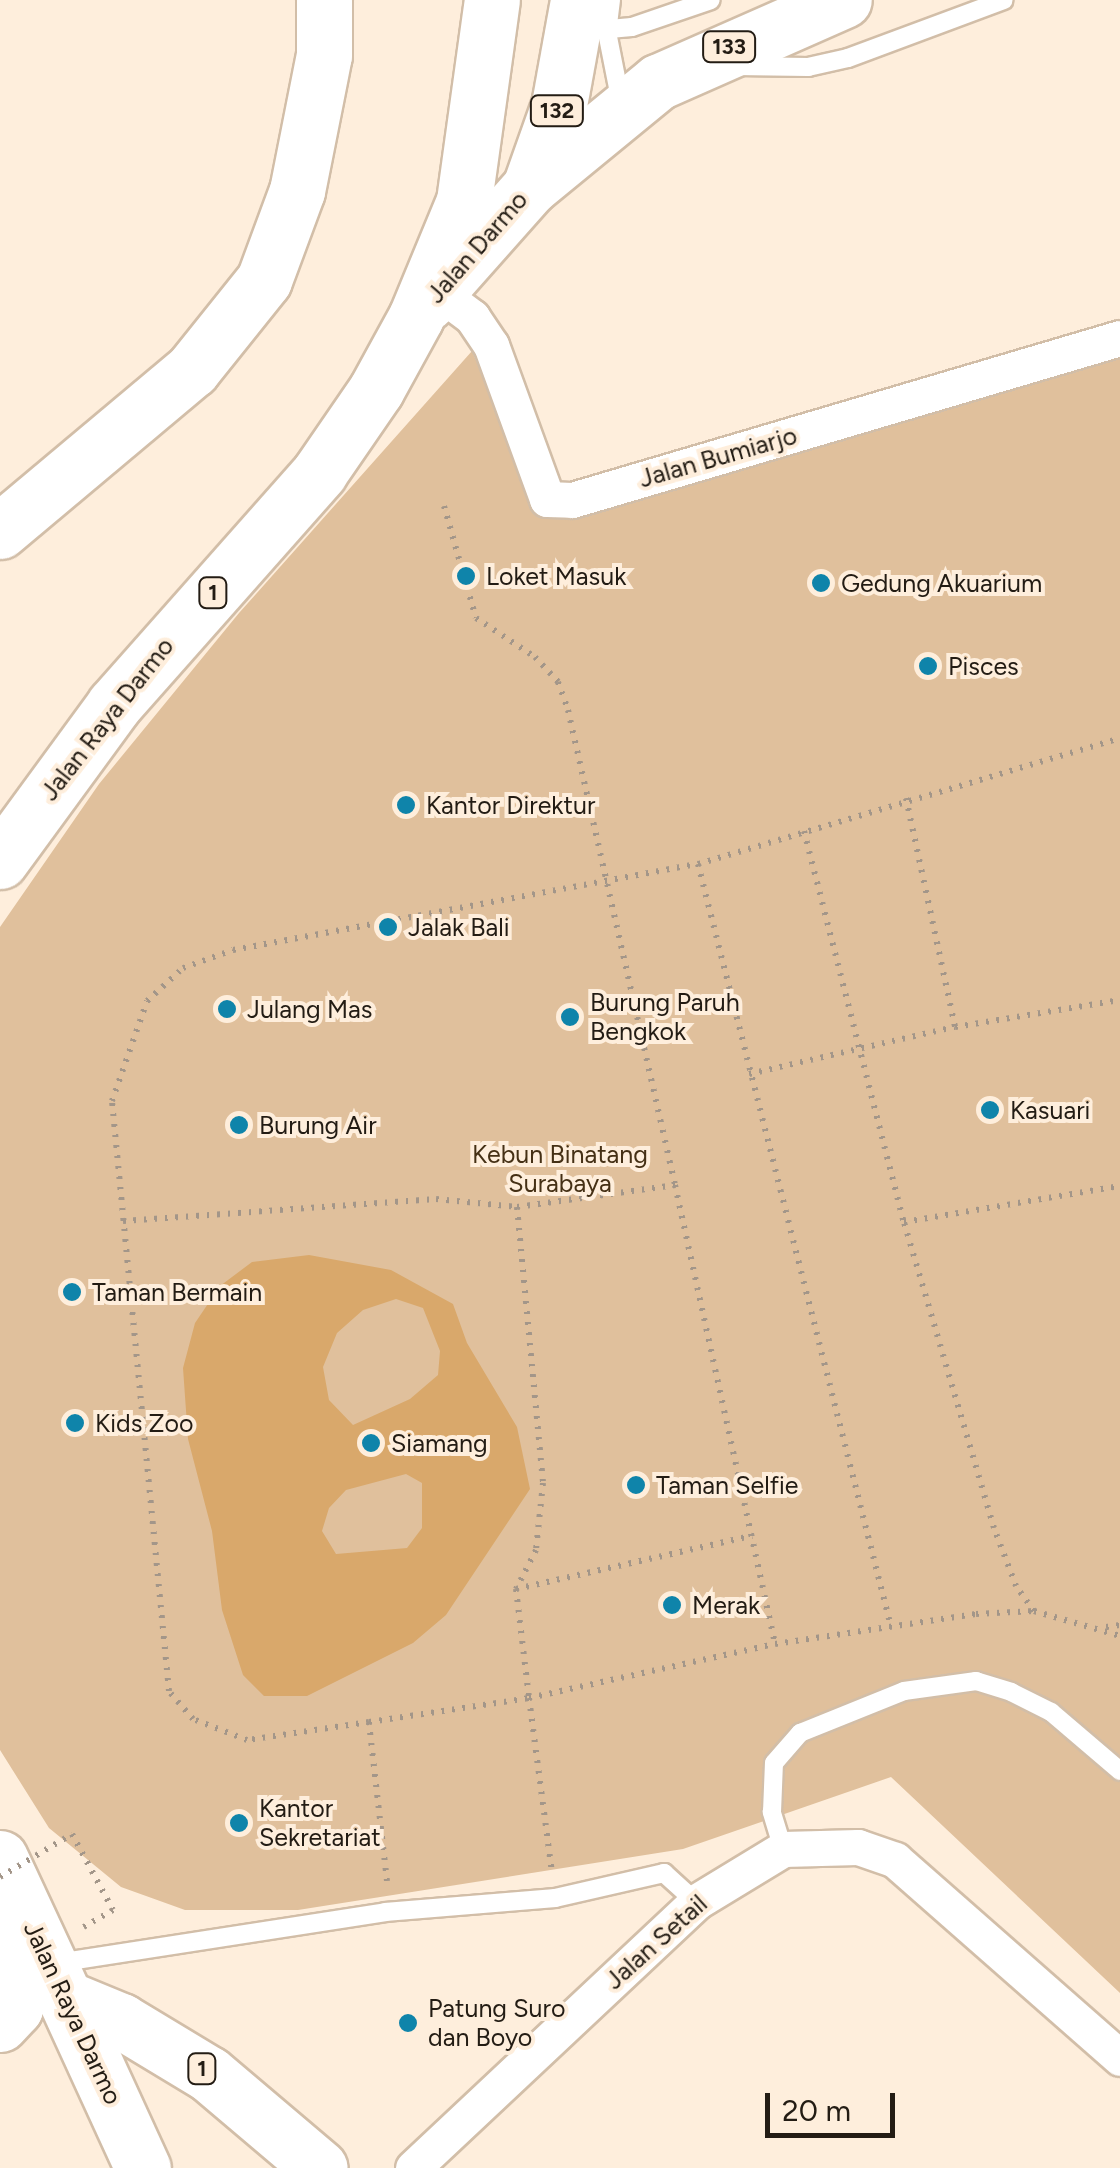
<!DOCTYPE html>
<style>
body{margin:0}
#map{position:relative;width:1120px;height:2168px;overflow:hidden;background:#feeedc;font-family:Figtree,sans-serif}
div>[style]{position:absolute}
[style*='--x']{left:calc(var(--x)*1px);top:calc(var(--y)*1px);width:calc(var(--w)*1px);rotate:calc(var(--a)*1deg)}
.green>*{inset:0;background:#e0c09c}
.water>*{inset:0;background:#d9a86b}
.path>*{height:6px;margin-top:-3px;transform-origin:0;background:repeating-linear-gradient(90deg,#a39689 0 2.5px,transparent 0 10.5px)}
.roads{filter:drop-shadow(2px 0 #d2bea8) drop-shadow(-2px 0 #d2bea8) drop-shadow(0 2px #d2bea8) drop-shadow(0 -2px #d2bea8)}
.service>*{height:18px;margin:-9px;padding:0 9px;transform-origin:9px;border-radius:9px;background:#fff}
.minor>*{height:35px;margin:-17.5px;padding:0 17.5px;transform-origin:17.5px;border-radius:17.5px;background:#fff}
.primary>*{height:55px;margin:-27.5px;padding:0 27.5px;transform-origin:27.5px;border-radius:27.5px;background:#fff}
.trunk>*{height:55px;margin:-27.5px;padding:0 27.5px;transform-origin:27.5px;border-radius:27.5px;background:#fff}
.path-bridge>*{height:6px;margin-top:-3px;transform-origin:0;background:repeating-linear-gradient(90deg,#a39689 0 2.5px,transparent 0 10.5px)}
.dots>*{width:28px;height:28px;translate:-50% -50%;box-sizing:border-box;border:5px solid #feeedc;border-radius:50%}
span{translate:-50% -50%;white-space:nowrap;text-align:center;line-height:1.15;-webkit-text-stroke:8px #feeedc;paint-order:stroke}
.shield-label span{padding:2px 8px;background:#feeedc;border:2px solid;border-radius:8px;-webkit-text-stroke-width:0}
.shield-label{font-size:22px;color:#231c14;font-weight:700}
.street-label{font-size:25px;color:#231c14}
.poi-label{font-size:25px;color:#231c14}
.left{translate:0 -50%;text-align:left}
.park-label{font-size:25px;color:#453015}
.scale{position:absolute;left:765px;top:2093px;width:130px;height:45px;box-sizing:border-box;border:5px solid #231c14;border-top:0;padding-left:12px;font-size:30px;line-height:35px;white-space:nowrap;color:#231c14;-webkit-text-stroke:8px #feeedc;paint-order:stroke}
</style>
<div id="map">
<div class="green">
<div style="clip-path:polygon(1120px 345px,1120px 1993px,891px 1777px,683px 1849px,298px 1910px,185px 1910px,121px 1887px,49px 1828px,0 1750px,0 927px,99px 784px,239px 613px,472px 351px,544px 516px)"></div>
</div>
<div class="water">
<div style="clip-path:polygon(evenodd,309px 1255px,391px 1270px,453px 1304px,467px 1343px,517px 1427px,530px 1489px,446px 1615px,413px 1643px,307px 1696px,264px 1696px,243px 1675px,222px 1610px,212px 1531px,188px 1439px,183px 1368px,195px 1323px,220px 1286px,252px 1262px,309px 1255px,396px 1299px,423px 1308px,440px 1351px,438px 1375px,410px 1399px,353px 1425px,329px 1400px,323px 1367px,337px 1333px,363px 1310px,396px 1299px,309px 1255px,406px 1474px,422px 1483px,422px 1528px,407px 1548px,336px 1554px,322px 1531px,329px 1508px,346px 1490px,406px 1474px)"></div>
</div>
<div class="path">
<div style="--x:444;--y:506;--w:116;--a:74.1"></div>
<div style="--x:476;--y:618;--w:71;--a:33.5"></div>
<div style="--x:535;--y:657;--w:34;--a:47"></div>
<div style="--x:558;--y:682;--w:30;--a:70"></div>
<div style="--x:568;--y:710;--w:487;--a:77.3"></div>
<div style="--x:906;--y:798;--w:234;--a:77.9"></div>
<div style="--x:804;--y:831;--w:404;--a:75.7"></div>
<div style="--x:698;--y:864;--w:787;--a:75.8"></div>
<div style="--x:749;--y:1074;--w:211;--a:-12.9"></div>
<div style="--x:955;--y:1027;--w:167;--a:-9.3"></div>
<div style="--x:517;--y:1207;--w:160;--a:-7.9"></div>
<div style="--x:675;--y:1185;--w:470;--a:77.7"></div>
<div style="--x:123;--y:1221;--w:314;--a:-4"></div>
<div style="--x:436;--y:1199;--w:81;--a:5.6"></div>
<div style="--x:517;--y:1207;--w:277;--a:84.6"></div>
<div style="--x:543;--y:1483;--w:67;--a:96"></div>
<div style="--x:536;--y:1550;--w:44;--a:117.1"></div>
<div style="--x:516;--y:1589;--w:110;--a:83.2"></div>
<div style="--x:529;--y:1698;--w:252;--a:-12.4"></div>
<div style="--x:775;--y:1644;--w:203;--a:-8.5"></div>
<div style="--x:976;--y:1614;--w:58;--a:-3"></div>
<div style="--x:1034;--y:1611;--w:90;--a:16.2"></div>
<div style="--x:516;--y:1589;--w:242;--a:-12.7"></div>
<div style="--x:1034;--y:1611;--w:31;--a:-126"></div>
<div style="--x:1016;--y:1586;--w:62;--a:-110.8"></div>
<div style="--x:994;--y:1528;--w:319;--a:-106.4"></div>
<div style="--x:904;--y:1222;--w:219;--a:-9.5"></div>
<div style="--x:1106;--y:1627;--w:14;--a:-8"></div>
<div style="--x:369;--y:1722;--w:162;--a:-8.5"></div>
<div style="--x:529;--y:1698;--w:176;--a:82.5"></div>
<div style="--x:72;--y:1834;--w:86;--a:61.7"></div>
<div style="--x:113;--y:1910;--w:34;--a:150"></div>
<div style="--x:387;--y:1881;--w:160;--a:-96.5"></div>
<div style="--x:369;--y:1722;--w:123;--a:171.6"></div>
<div style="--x:247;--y:1740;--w:58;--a:-158.7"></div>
<div style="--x:193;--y:1719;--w:37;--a:-131"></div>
<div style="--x:169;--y:1691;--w:593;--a:-95.52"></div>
<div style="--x:112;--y:1101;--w:106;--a:-70.7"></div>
<div style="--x:147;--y:1001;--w:49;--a:-42.5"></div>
<div style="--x:183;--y:968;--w:53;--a:-19.8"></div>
<div style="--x:233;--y:950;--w:473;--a:-10.5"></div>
<div style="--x:698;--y:864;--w:440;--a:-16.6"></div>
</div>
<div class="roads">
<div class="service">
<div style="--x:611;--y:0;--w:32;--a:97"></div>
<div style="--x:607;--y:32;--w:72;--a:78.8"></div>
<div style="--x:576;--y:32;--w:56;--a:-5.1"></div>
<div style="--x:632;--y:27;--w:83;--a:-18.9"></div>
<div style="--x:736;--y:66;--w:72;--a:0.8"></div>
<div style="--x:808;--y:67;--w:41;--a:-12.7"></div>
<div style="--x:848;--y:58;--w:166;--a:-20.4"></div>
<div style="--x:783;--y:1849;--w:39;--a:-107"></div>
<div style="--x:772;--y:1812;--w:49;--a:-87.7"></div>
<div style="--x:774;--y:1763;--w:40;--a:-49"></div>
<div style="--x:800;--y:1733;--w:112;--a:-22"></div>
<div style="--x:904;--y:1691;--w:73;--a:-7.9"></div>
<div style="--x:976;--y:1681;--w:37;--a:17"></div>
<div style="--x:1011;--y:1692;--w:45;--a:26.6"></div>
<div style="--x:1051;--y:1712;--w:91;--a:40.5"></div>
<div style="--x:57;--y:1963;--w:332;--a:-8.8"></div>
<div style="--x:385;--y:1912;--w:171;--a:-4.7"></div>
<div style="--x:555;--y:1898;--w:112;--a:-12.9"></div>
<div style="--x:664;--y:1873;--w:43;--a:42.2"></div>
</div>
<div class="minor">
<div style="--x:437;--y:291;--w:44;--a:36.6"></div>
<div style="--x:472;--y:317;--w:34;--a:56"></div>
<div style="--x:491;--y:345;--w:164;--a:70"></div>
<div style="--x:547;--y:499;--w:25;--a:2"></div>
<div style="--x:572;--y:500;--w:571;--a:-16.47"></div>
<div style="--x:413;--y:2168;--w:388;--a:-43.2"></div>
<div style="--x:696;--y:1902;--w:102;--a:-31.3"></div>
<div style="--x:783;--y:1849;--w:75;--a:-1.5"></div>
<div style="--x:858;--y:1847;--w:39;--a:19"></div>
<div style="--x:895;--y:1860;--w:300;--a:41.3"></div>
</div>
<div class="primary">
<div style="--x:530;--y:187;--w:166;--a:-39.4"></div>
<div style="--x:658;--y:82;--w:203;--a:-23.8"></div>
<div style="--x:427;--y:303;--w:155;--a:-48.4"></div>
<div style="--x:530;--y:187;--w:87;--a:-70.5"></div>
<div style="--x:559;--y:105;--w:107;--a:-79.7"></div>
<div style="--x:65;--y:1998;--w:187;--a:65.4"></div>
</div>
<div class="trunk">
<div style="--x:0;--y:531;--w:251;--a:-40"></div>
<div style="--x:192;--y:370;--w:115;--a:-51.3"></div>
<div style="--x:264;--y:280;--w:95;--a:-69.7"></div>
<div style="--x:297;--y:191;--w:139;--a:-78.8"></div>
<div style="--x:324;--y:55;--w:55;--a:-90"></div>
<div style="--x:0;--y:861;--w:193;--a:-53.8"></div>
<div style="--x:114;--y:705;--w:310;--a:-48.5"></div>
<div style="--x:319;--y:473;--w:101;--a:-55.5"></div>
<div style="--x:376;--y:390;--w:83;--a:-61.3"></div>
<div style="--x:416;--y:317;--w:126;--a:-67.5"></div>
<div style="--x:464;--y:201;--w:203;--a:-82.1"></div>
<div style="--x:0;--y:1858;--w:154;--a:65.1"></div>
<div style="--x:65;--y:1998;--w:61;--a:22.3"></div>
<div style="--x:121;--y:2021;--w:103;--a:31.1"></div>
<div style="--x:209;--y:2074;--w:145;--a:40.3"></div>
<div style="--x:0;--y:2024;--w:22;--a:-47"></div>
<div style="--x:15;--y:2008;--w:97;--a:-86.5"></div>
</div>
</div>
<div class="path-bridge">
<div style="--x:0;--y:1877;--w:84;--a:-30.8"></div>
</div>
<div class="dots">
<div style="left:466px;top:576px;background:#0f84aa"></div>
<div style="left:821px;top:583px;background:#0f84aa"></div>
<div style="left:928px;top:666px;background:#0f84aa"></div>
<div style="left:406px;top:805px;background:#0f84aa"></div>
<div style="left:388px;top:927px;background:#0f84aa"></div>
<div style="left:227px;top:1009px;background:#0f84aa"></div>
<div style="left:570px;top:1017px;background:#0f84aa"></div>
<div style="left:990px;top:1110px;background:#0f84aa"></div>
<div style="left:239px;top:1125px;background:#0f84aa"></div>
<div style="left:72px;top:1292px;background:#0f84aa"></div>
<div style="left:75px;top:1423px;background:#0f84aa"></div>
<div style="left:371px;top:1443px;background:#0f84aa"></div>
<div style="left:636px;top:1485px;background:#0f84aa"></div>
<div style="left:672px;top:1605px;background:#0f84aa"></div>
<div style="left:239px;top:1823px;background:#0f84aa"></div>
<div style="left:408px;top:2023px;background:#0f84aa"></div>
</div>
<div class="shield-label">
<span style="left:729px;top:47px">133</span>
<span style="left:557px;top:111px">132</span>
<span style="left:213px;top:593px">1</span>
<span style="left:202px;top:2069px">1</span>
</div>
<div class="street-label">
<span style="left:477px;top:247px;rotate:-49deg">Jalan Darmo</span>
<span style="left:718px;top:457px;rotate:-16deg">Jalan Bumiarjo</span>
<span style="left:107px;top:719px;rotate:-52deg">Jalan Raya Darmo</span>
<span style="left:656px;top:1942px;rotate:-42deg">Jalan Setail</span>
<span style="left:73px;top:2013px;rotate:65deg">Jalan Raya Darmo</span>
</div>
<div class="poi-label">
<span class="left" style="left:486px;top:576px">Loket Masuk</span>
<span class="left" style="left:841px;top:583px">Gedung Akuarium</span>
<span class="left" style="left:948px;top:666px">Pisces</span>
<span class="left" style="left:426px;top:805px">Kantor Direktur</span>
<span class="left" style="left:408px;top:927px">Jalak Bali</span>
<span class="left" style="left:590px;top:1017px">Burung Paruh<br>Bengkok</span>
<span class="left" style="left:247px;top:1009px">Julang Mas</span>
<span class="left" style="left:1010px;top:1110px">Kasuari</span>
<span class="left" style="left:259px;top:1125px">Burung Air</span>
<span class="left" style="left:92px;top:1292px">Taman Bermain</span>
<span class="left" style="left:95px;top:1423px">Kids Zoo</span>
<span class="left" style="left:391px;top:1443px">Siamang</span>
<span class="left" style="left:656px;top:1485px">Taman Selfie</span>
<span class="left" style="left:692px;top:1605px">Merak</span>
<span class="left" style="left:259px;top:1823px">Kantor<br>Sekretariat</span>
<span class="left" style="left:428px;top:2023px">Patung Suro<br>dan Boyo</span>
</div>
<div class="park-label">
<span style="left:560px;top:1169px">Kebun Binatang<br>Surabaya</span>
</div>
<div class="scale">20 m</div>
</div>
